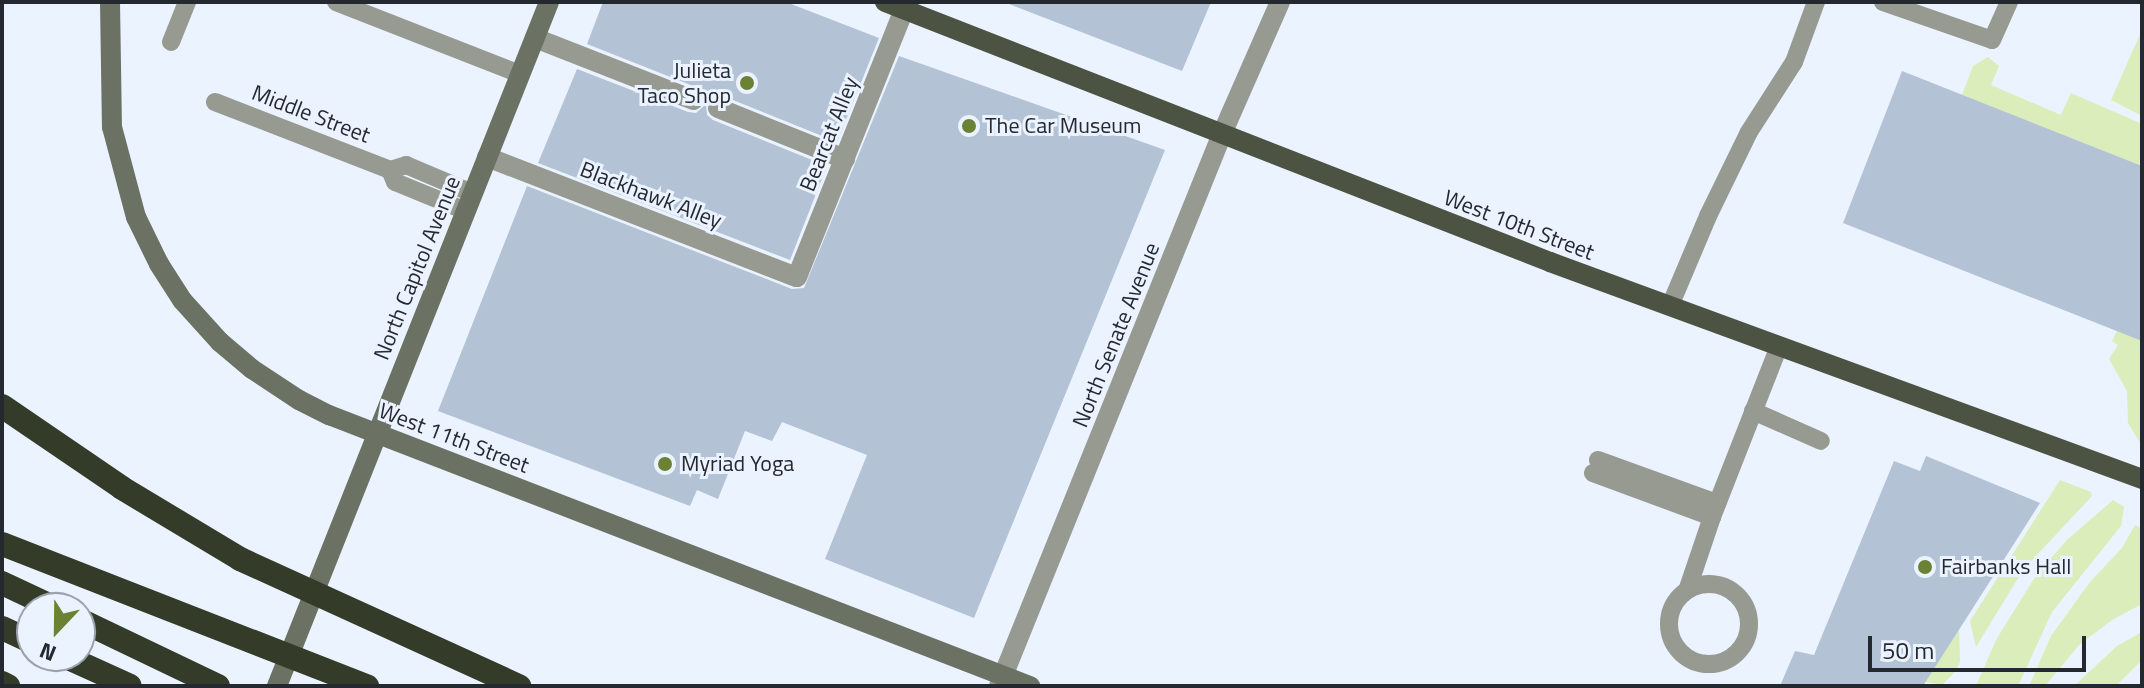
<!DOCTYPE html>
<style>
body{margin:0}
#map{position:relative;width:2144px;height:688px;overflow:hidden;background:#eaf3ff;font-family:"Titillium Web",sans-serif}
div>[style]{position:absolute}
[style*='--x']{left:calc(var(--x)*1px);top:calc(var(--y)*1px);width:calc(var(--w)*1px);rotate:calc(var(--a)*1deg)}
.green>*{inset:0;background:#daedba}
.building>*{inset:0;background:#b3c2d5}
.service>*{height:18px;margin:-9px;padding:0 9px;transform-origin:9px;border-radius:9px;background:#979a91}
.service>.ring{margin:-9px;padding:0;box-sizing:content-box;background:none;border:18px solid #979a91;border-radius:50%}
.pedestrian>*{height:20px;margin:-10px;padding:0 10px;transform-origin:10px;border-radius:10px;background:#979a91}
.minor>*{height:20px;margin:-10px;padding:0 10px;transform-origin:10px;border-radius:10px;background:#979a91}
.tertiary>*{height:20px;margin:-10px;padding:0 10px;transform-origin:10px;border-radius:10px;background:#979a91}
.secondary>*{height:20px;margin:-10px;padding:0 10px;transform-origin:10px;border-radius:10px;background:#6b7163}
.primary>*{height:20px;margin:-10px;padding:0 10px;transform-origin:10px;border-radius:10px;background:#4d5343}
.motorway>*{height:24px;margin:-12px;padding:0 12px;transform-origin:12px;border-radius:12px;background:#343b29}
.dots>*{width:22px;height:22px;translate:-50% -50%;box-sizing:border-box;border:4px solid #eaf3ff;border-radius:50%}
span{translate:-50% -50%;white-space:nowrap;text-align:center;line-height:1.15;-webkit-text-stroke:6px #eaf3ff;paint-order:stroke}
.poi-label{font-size:22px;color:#242930}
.right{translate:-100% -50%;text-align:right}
.left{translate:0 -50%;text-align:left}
.street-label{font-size:22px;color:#242930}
.frame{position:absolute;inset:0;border:4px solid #242930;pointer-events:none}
.north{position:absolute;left:16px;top:592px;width:80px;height:80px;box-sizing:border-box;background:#eaf3ff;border:2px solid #9ba2ac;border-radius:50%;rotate:202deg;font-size:22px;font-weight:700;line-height:32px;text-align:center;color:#242930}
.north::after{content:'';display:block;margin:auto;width:28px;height:36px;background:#6b8234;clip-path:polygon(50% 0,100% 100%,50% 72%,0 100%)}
.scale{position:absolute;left:1868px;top:636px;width:218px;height:36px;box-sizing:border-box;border:4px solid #242930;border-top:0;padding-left:10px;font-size:24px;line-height:28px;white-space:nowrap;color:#242930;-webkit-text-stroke:6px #eaf3ff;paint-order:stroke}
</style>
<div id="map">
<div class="green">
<div style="clip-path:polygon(2142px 30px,2142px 116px,2111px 100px)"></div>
<div style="clip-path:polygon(1988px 57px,1999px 66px,1991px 85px,2061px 115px,2071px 93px,2142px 124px,2142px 166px,1962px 95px,1973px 66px)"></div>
<div style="clip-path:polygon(2117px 331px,2142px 339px,2142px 446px,2128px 423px,2127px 391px,2109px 359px,2118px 345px,2112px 341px)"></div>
<div style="clip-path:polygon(2060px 480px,2091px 492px,2092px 496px,2023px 570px,1976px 647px,1970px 621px)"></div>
<div style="clip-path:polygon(2113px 500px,2124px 507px,2121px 526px,2052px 612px,2018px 686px,1976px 686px,1996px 640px,2037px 574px,2067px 540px)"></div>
<div style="clip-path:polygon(2135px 525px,2142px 528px,2142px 604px,2112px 620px,2079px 645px,2045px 686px,2029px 686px,2051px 636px,2090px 582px,2122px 548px)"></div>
<div style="clip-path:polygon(1959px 630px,1960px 662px,1954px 673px,1942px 685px,1925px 682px)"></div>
<div style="clip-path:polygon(2142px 632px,2142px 660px,2116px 686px,2074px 686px,2117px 646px)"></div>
</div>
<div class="building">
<div style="clip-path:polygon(603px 2px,786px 2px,879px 38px,837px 142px,723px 96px,711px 97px,706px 104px,707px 115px,713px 120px,827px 166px,790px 260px,538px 163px,577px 69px,688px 112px,696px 113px,705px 105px,706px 97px,698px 88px,587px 44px)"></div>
<div style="clip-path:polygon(1004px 2px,1211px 2px,1182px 71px)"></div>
<div style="clip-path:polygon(899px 56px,1165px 150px,974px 618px,825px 559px,867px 455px,782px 422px,772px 441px,745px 431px,718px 499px,697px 490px,690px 506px,438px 411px,527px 186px,792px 289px,804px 288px)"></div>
<div style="clip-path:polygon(1902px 71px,2142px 166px,2142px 341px,1843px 223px)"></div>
<div style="clip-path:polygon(1926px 456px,2040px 503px,1923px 686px,1780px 686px,1795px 651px,1814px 655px,1894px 461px,1920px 471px)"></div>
</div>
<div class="service">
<div style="--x:336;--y:2;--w:198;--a:21.4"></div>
<div style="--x:1883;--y:2;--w:115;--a:19.2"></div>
<div style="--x:1992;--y:40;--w:42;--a:-65.9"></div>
<div style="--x:171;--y:42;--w:43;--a:-68.2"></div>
<div style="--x:215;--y:102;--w:188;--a:21.2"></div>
<div style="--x:390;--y:170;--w:17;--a:-17"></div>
<div style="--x:406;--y:165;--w:72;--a:23"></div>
<div style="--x:390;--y:170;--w:13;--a:67"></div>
<div style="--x:395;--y:182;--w:77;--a:22.2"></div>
<div style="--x:1670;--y:306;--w:98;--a:-67.1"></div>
<div style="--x:1708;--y:216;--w:93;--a:-64"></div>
<div style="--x:1749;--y:132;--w:83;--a:-57.3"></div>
<div style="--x:1794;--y:62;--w:64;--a:-69.9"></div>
<div style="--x:1753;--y:411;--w:74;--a:23.8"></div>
<div style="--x:1598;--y:460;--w:127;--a:19.9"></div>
<div style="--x:1593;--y:473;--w:127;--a:20.3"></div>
<div class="ring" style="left:1669px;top:584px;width:62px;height:62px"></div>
<div style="--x:1688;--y:588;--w:75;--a:-71.3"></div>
<div style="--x:1712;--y:517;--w:184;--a:-68.6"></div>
</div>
<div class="pedestrian">
<div style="--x:535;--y:38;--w:170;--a:21.4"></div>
<div style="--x:718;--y:108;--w:137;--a:21.9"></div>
<div style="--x:487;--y:157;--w:332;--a:21.2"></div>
<div style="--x:797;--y:277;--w:289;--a:-68.2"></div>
</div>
<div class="minor">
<div style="--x:999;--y:686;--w:595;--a:-68"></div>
</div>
<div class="tertiary">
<div style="--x:1222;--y:134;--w:144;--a:-66.3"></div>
</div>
<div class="secondary">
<div style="--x:110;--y:2;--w:125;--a:89.1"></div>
<div style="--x:112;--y:127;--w:93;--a:75.1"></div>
<div style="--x:136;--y:217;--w:52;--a:63.9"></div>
<div style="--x:159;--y:264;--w:43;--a:57.4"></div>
<div style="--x:182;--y:300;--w:57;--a:47.9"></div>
<div style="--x:220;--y:342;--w:42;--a:40.2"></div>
<div style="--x:252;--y:369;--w:56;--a:33.4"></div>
<div style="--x:299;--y:400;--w:34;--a:27"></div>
<div style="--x:329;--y:415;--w:752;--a:21.14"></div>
<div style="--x:277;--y:686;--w:736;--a:-68.31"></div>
</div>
<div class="primary">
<div style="--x:885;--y:2;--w:714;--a:21.35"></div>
<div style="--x:1550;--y:262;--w:631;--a:20.13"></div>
</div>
<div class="motorway">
<div style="--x:2;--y:406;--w:145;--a:34.3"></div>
<div style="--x:122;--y:488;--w:138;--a:31"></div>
<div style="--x:240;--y:559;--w:307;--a:24.5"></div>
<div style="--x:2;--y:544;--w:392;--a:21.3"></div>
<div style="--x:2;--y:583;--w:59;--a:25.3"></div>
<div style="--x:80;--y:620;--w:153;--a:25.6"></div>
<div style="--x:2;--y:628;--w:33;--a:25"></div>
<div style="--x:64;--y:656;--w:72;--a:24.4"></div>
<div style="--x:2;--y:683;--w:7;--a:27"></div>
</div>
<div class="dots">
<div style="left:747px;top:83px;background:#6b8234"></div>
<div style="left:969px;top:126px;background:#6b8234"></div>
<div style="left:665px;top:464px;background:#6b8234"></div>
<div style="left:1925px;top:567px;background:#6b8234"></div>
</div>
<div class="poi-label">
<span class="right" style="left:731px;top:83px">Julieta<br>Taco Shop</span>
<span class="left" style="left:985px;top:126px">The Car Museum</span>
<span class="left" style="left:681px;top:464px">Myriad Yoga</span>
<span class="left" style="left:1941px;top:567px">Fairbanks Hall</span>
</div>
<div class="street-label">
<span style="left:311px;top:114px;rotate:21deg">Middle Street</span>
<span style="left:829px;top:134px;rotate:-68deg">Bearcat Alley</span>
<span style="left:651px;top:195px;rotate:21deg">Blackhawk Alley</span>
<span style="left:1519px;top:225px;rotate:21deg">West 10th Street</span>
<span style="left:417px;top:268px;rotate:-68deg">North Capitol Avenue</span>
<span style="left:1116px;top:335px;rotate:-68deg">North Senate Avenue</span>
<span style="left:454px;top:438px;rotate:21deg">West 11th Street</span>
</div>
<div class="frame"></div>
<div class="north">N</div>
<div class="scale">50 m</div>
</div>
